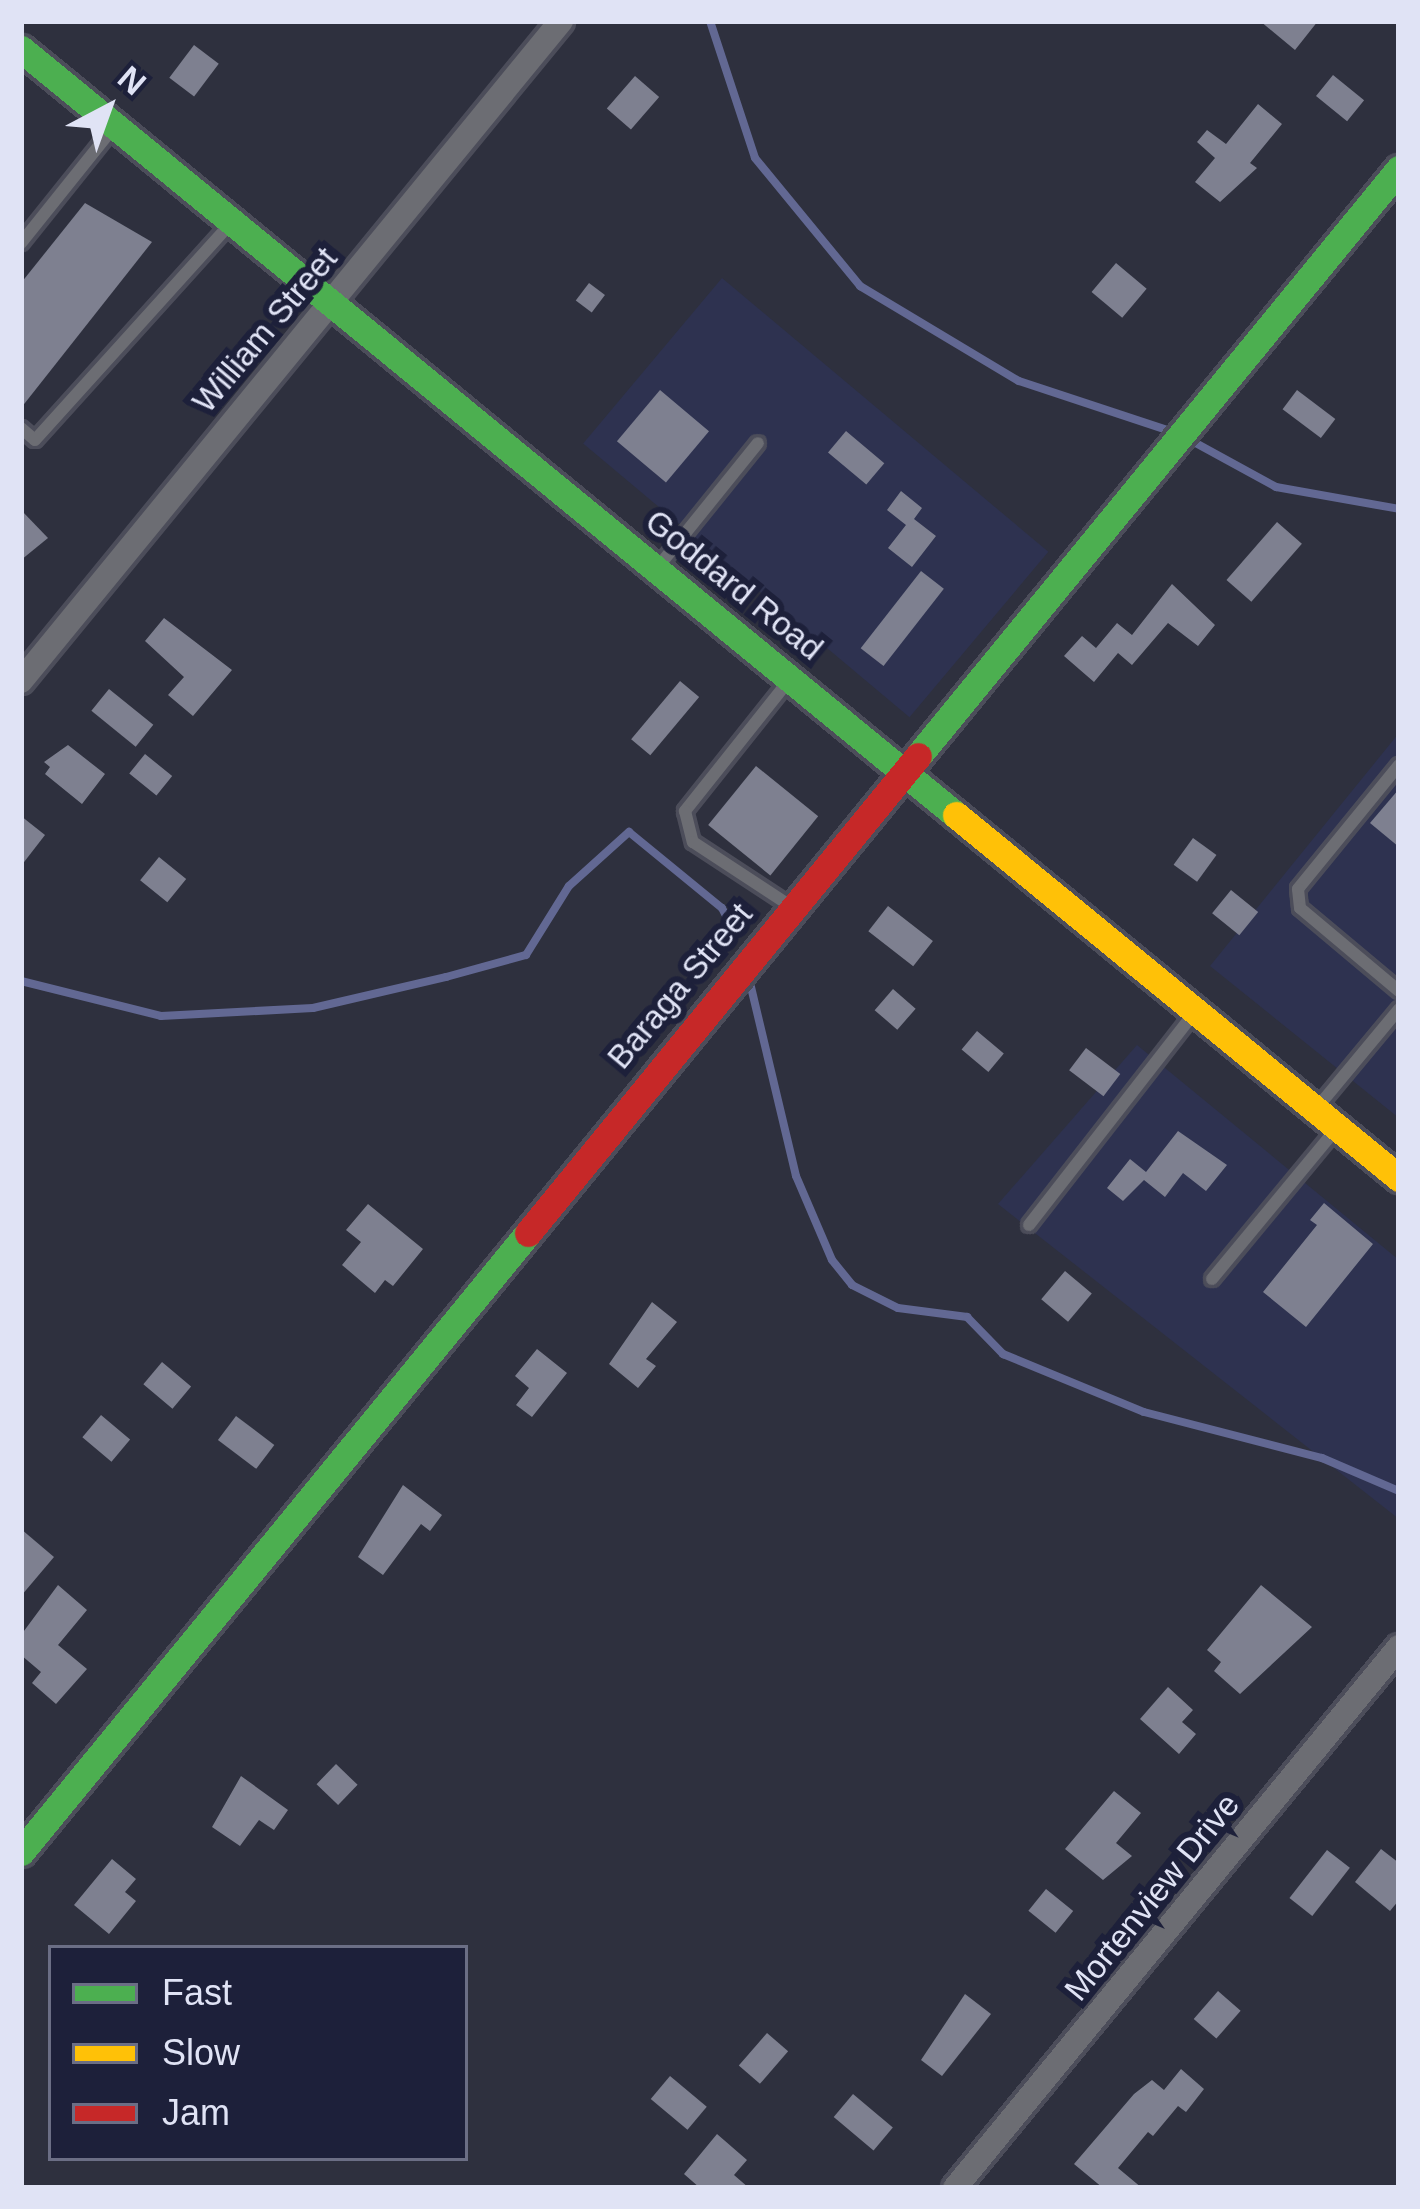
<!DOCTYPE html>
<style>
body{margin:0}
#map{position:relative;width:1420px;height:2209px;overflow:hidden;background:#2e303e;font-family:Arial,sans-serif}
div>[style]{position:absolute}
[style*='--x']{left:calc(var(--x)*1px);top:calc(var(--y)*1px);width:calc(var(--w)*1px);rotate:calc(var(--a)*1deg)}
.built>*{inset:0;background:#2e3250;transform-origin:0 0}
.stream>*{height:8px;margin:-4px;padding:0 4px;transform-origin:4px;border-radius:4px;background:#626893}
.building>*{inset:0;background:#7e8090;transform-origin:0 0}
.roads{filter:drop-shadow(3px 0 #4c4d5a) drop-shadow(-3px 0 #4c4d5a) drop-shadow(0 3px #4c4d5a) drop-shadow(0 -3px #4c4d5a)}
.lane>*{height:12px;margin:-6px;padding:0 6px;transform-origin:6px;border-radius:6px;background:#6c6d73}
.street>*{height:24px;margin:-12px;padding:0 12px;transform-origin:12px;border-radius:12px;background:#6c6d73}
.fast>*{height:27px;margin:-13.5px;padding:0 13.5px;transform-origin:13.5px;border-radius:13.5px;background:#4caf50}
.slow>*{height:27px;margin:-13.5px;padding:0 13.5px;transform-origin:13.5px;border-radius:13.5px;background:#ffc107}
.jam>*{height:27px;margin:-13.5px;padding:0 13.5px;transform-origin:13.5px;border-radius:13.5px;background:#c62828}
span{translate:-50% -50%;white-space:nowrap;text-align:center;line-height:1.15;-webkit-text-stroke:12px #1d203a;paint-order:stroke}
.street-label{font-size:33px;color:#e0e3f5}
.frame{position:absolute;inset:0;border:24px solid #e0e3f5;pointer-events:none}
.legend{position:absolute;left:48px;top:1945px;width:420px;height:216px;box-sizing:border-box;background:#1d203a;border:3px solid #6b6e85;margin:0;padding:15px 21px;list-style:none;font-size:36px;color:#e0e3f5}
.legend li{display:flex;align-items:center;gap:24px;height:60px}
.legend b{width:60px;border:3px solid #6b6e85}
.north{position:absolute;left:48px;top:48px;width:120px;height:120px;-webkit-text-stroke:9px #1d203a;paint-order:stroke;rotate:41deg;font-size:33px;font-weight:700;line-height:48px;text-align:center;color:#e0e3f5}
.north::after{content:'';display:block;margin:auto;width:42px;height:54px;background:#e0e3f5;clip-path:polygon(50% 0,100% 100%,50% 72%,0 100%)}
</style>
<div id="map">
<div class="built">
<div style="left:722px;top:278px;width:426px;height:216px;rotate:40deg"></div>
<div style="clip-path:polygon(1399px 733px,1399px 1118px,1210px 966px)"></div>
<div style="clip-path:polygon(1137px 1045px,1399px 1260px,1399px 1519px,998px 1204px)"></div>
</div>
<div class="stream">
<div style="--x:710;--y:21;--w:144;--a:71.8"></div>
<div style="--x:755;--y:158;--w:166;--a:50.6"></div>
<div style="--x:860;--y:286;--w:185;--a:30.9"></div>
<div style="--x:1019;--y:381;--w:162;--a:18.3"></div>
<div style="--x:1192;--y:441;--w:96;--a:28.7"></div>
<div style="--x:1276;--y:487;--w:125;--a:10.1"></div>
<div style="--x:21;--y:981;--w:144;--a:14"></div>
<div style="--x:161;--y:1016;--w:152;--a:-3"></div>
<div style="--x:313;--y:1008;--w:137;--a:-13.1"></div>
<div style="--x:446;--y:977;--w:83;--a:-15.4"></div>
<div style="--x:526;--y:955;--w:81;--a:-58.1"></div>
<div style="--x:569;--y:886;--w:81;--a:-42"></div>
<div style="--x:629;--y:832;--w:120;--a:39.3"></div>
<div style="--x:722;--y:908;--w:28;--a:63"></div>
<div style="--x:751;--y:987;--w:194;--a:76.6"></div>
<div style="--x:796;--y:1176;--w:91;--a:66.8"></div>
<div style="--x:832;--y:1260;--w:32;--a:51"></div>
<div style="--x:852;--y:1285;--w:51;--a:26.6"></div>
<div style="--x:898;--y:1308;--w:70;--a:7.4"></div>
<div style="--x:967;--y:1317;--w:52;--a:45.8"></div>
<div style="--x:1003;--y:1354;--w:152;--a:22.4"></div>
<div style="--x:1144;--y:1412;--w:184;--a:14.5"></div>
<div style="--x:1322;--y:1458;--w:84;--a:23.2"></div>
</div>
<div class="building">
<div style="clip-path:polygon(1260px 21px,1318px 21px,1295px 50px)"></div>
<div style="left:194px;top:45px;width:31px;height:41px;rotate:37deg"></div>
<div style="left:1333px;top:75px;width:40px;height:27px;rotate:39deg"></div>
<div style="left:635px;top:76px;width:32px;height:43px;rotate:41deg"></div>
<div style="clip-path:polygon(1258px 104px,1282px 124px,1250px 163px,1257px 168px,1220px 202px,1195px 182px,1215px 158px,1197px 142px,1207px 130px,1226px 144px)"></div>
<div style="clip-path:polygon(85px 203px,152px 242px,21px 408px,21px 283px)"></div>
<div style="left:1116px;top:263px;width:40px;height:38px;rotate:40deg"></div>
<div style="left:589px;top:283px;width:20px;height:22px;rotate:37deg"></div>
<div style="left:660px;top:390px;width:64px;height:67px;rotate:40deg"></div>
<div style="left:1297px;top:390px;width:48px;height:24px;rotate:37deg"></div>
<div style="left:846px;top:431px;width:50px;height:28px;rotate:40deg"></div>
<div style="clip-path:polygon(901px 491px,922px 508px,914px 519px,936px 536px,912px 567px,888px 548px,906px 525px,887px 510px)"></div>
<div style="clip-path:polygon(21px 510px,48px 538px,21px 560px)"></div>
<div style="left:1277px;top:522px;width:33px;height:77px;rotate:41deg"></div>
<div style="left:921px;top:571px;width:29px;height:98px;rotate:38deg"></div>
<div style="clip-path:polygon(1172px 584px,1215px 625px,1198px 646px,1168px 623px,1132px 665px,1118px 653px,1094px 682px,1064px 656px,1082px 636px,1096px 648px,1117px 623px,1132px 635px)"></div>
<div style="clip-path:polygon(164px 618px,232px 670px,193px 716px,168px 695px,184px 677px,145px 641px)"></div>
<div style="left:680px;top:681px;width:25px;height:76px;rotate:40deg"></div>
<div style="left:109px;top:689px;width:57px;height:28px;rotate:39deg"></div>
<div style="clip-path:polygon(68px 745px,105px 774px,82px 804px,45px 774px,50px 767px,44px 762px)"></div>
<div style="left:145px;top:754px;width:35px;height:25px;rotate:39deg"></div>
<div style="left:756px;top:766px;width:80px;height:76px;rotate:39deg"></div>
<div style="clip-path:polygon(1399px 789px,1399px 847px,1370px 823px)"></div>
<div style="clip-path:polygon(21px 816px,45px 835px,21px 866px)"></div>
<div style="left:1193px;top:838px;width:29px;height:33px;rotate:36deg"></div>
<div style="left:159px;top:857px;width:35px;height:30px;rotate:39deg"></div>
<div style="left:1231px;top:890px;width:35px;height:30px;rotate:39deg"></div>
<div style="left:888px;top:906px;width:57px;height:32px;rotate:38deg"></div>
<div style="left:893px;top:989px;width:30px;height:28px;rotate:41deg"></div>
<div style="left:977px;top:1031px;width:35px;height:24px;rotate:40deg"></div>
<div style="left:1086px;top:1048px;width:43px;height:28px;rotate:37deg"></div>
<div style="clip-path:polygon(1178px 1131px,1227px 1165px,1206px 1191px,1183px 1173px,1165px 1197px,1144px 1180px,1123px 1201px,1107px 1188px,1130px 1159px,1146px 1172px)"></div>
<div style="clip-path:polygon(1324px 1203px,1373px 1244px,1306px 1327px,1263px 1292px,1317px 1225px,1310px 1220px)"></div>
<div style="clip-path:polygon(368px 1204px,423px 1249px,393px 1286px,385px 1280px,375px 1293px,342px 1265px,361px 1242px,346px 1230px)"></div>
<div style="left:1065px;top:1271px;width:35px;height:37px;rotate:40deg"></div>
<div style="clip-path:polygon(652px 1302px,677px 1322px,646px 1359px,656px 1366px,638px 1388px,609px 1364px)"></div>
<div style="clip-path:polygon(537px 1349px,567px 1373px,532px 1417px,516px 1405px,529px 1388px,515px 1376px)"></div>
<div style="left:162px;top:1362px;width:38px;height:29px;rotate:40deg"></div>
<div style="left:101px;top:1415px;width:38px;height:29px;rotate:40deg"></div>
<div style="left:236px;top:1416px;width:48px;height:30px;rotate:37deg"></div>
<div style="clip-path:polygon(403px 1485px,442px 1515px,430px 1531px,421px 1524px,383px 1575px,358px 1557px)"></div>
<div style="clip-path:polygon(21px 1529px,54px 1557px,21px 1596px)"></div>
<div style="clip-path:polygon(58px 1585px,87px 1610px,58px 1645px,87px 1669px,56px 1704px,32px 1683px,41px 1672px,21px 1655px,21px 1635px)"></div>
<div style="clip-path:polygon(1261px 1585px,1312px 1627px,1240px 1694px,1214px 1671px,1221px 1662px,1207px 1650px)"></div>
<div style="clip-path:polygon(1168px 1687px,1193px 1710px,1182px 1722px,1196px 1734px,1179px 1754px,1140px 1719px)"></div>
<div style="left:336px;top:1764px;width:30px;height:28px;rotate:44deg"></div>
<div style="clip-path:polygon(241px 1776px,288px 1810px,274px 1830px,259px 1820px,240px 1846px,212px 1827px)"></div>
<div style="clip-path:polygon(1114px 1791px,1141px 1813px,1116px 1843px,1132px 1856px,1103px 1880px,1065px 1849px)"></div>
<div style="clip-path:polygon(1381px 1849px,1399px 1863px,1399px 1900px,1390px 1911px,1355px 1882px)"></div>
<div style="left:1327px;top:1850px;width:29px;height:61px;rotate:38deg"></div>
<div style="clip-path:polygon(112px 1859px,136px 1879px,125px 1892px,136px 1901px,109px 1934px,74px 1905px)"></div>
<div style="left:1046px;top:1889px;width:35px;height:28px;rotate:39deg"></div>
<div style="left:1218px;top:1991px;width:30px;height:37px;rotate:41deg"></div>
<div style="clip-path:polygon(965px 1994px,991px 2014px,942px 2076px,921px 2060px)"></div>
<div style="left:767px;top:2033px;width:28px;height:43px;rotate:41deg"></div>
<div style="clip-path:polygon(1181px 2069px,1204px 2089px,1186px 2112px,1178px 2106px,1153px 2136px,1148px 2132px,1118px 2168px,1142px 2188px,1103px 2188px,1074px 2164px,1134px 2094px,1152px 2080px,1164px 2090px)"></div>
<div style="left:670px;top:2076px;width:48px;height:30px;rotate:40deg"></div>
<div style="left:853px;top:2094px;width:52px;height:30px;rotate:40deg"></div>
<div style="clip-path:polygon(717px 2134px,747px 2160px,734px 2175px,749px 2188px,700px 2188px,684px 2174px)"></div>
</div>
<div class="roads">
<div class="lane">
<div style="--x:21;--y:243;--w:149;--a:-51.3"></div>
<div style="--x:21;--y:428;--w:18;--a:41"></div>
<div style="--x:35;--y:440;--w:291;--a:-47.9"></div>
<div style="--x:658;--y:567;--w:159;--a:-51.1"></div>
<div style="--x:790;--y:679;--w:169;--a:128.5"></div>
<div style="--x:685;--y:811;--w:32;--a:76"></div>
<div style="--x:693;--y:842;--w:118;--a:33.3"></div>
<div style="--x:1399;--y:765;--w:160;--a:129.2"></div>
<div style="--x:1298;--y:889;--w:19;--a:84"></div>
<div style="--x:1300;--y:908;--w:129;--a:40"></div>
<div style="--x:1316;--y:1109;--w:130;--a:-50.3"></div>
<div style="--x:1029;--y:1225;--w:270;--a:-52.1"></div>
<div style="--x:1212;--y:1279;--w:196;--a:-50.4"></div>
</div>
<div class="street">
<div style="--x:21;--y:681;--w:853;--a:-50.71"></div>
<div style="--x:955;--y:2188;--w:700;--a:-50.62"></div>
</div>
<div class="fast">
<div style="--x:21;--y:49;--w:1209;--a:39.33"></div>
<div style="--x:918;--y:756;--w:759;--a:-50.67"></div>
<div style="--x:21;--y:1852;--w:800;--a:-50.68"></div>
</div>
<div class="slow">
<div style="--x:956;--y:815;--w:573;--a:39.33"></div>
</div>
<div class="jam">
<div style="--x:528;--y:1233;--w:616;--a:-50.73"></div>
</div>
</div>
<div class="street-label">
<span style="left:265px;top:330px;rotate:-50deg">William Street</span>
<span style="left:734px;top:585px;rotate:39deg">Goddard Road</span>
<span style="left:680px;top:986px;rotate:-50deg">Baraga Street</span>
<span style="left:1152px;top:1897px;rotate:-51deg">Mortenview Drive</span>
</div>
<div class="frame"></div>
<ul class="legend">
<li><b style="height:15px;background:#4caf50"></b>Fast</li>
<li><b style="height:15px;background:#ffc107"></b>Slow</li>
<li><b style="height:15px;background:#c62828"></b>Jam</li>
</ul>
<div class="north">N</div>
</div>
